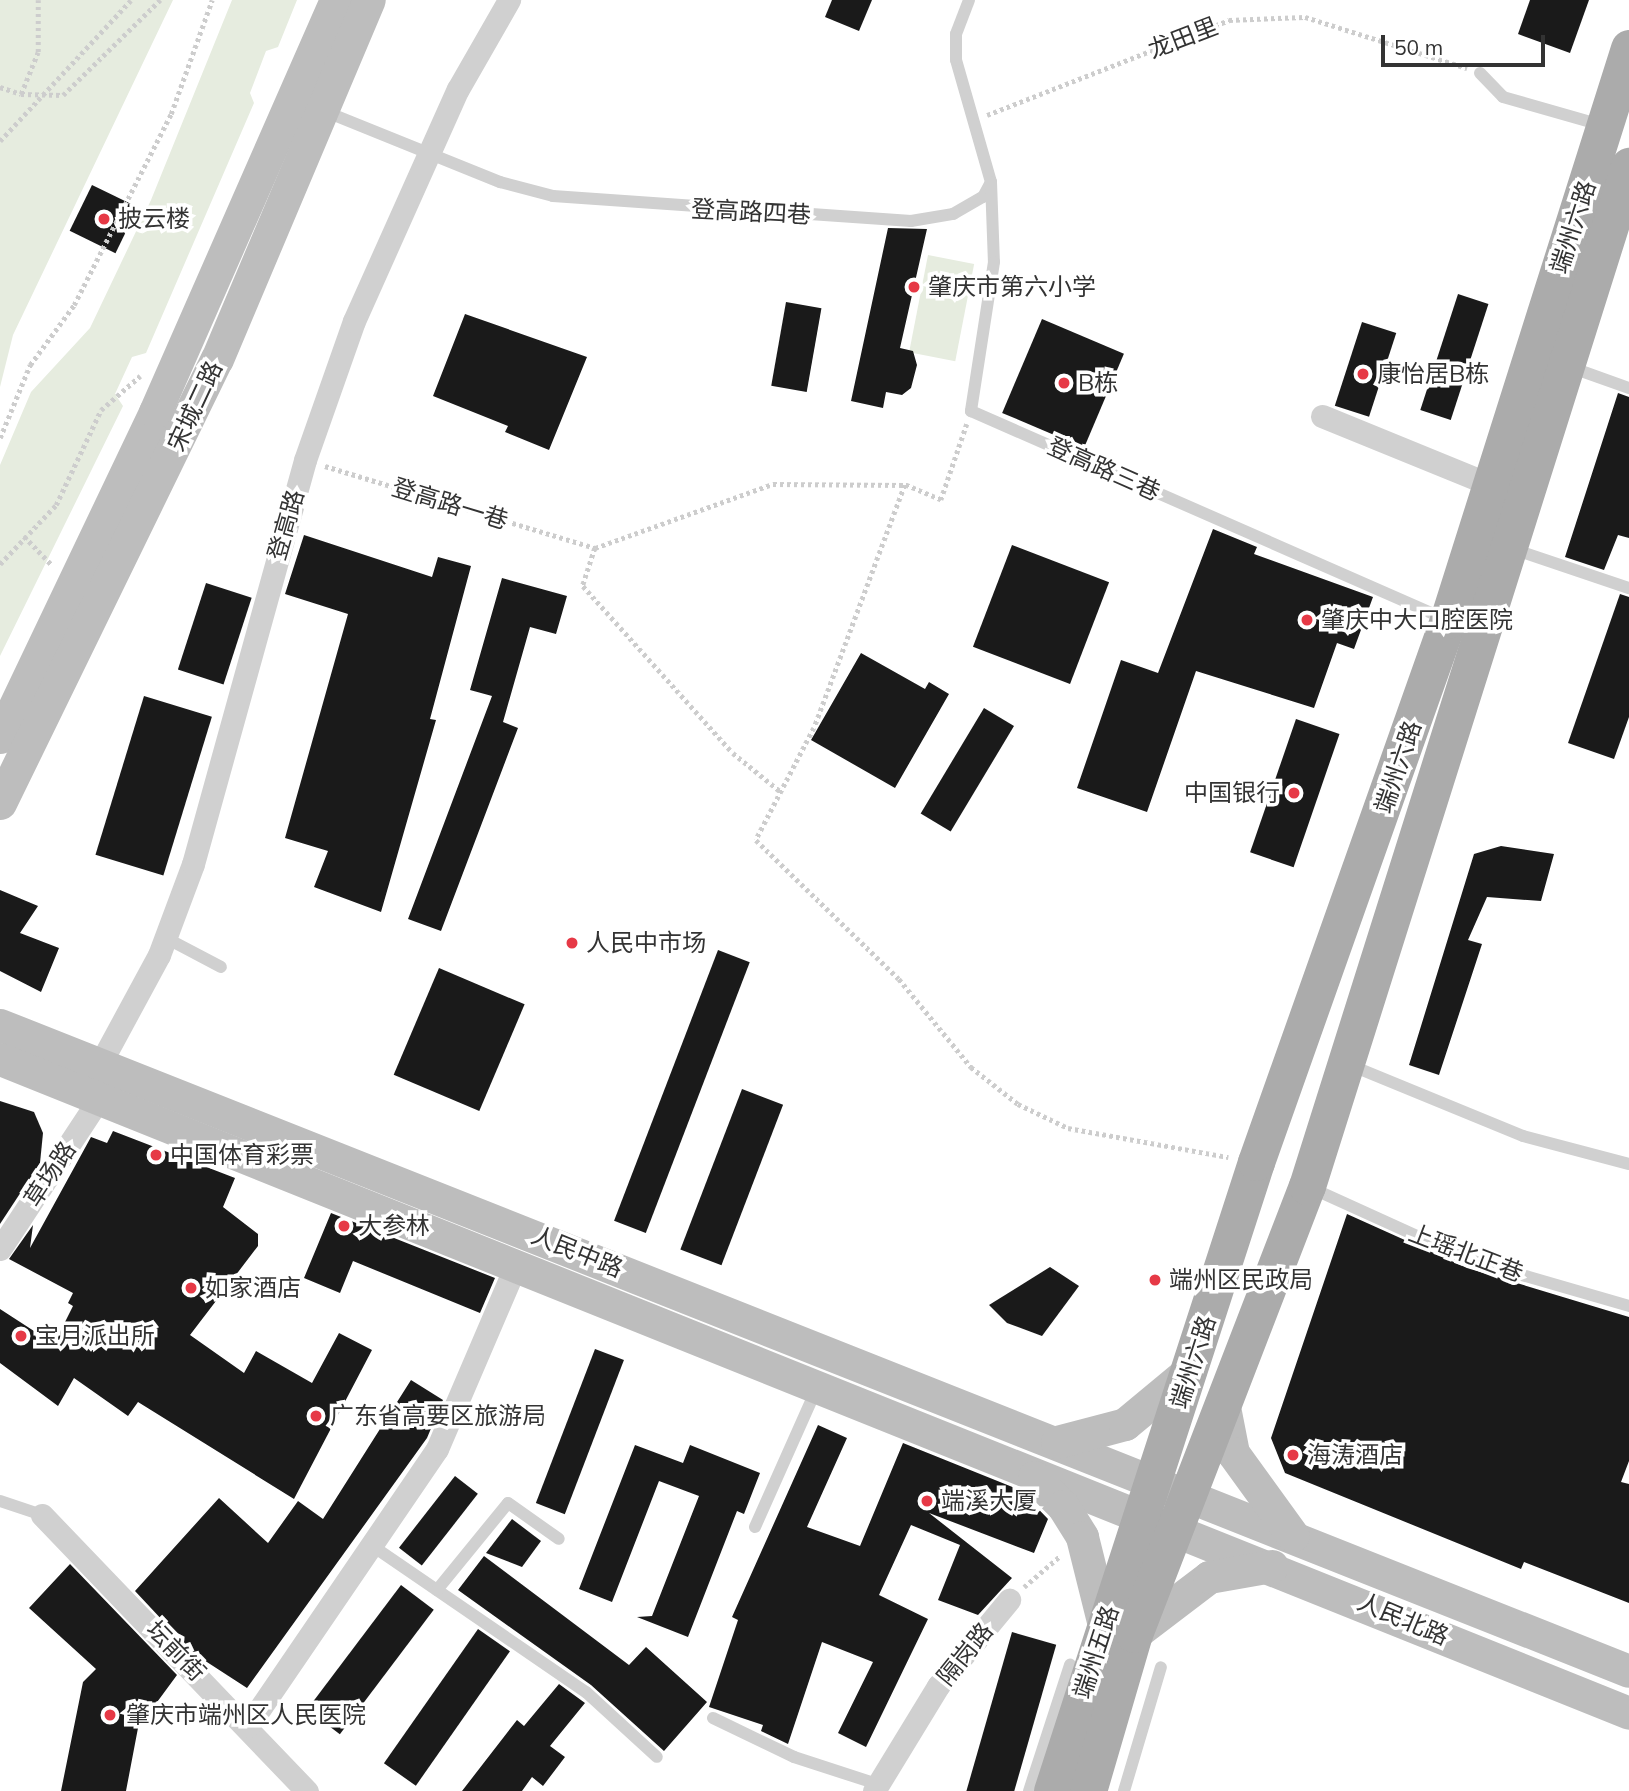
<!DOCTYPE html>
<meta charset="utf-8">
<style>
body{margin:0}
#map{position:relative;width:1629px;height:1791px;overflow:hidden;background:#fff;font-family:Mulish,"Noto Sans SC",sans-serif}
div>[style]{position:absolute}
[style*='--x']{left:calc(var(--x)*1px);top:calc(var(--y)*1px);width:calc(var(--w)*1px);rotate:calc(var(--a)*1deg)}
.green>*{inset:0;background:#e6ecdf;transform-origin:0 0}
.building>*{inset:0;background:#1a1a1a;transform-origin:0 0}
.path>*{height:4.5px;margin-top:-2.25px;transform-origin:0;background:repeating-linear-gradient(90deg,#cdcdcd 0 3.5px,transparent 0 7px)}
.lane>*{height:12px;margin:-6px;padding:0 6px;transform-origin:6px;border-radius:6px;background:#d0d0d0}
.street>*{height:23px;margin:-11.5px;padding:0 11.5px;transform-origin:11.5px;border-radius:11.5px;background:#d0d0d0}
.secondary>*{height:33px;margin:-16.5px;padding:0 16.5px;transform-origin:16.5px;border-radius:16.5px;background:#bdbdbd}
.primary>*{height:37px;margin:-18.5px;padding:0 18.5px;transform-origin:18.5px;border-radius:18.5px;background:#ababab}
.dots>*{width:19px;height:19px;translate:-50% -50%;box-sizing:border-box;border:4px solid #fff;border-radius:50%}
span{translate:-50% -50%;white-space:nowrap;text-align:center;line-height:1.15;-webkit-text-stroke:7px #fff;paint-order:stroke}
.street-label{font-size:24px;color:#333}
.poi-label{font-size:24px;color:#333}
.left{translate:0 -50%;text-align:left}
.right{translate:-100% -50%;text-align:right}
.scale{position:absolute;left:1381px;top:35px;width:164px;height:32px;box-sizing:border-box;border:4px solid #333;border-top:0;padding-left:9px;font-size:21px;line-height:24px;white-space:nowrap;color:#333;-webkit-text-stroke:5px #fff;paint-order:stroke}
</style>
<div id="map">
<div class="green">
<div style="clip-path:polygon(0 0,173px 0,13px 335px,0 387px)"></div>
<div style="clip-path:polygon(232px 0,297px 0,278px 47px,266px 51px,250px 93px,254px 103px,146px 353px,132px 357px,115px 394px,123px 406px,0 656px,0 465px,31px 392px,90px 328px,151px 200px)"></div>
<div style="left:928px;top:255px;width:47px;height:99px;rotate:11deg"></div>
</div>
<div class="building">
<div style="clip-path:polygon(832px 0,872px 0,859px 31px,825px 17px)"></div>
<div style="clip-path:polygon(1530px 0,1589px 0,1570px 53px,1518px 34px)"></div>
<div style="left:92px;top:185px;width:51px;height:51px;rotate:26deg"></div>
<div style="clip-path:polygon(888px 228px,927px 229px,900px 348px,913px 351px,917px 365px,911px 388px,902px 395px,886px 392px,883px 408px,851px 401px)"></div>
<div style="left:1458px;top:294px;width:32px;height:122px;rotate:18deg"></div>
<div style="left:786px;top:302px;width:36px;height:85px;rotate:10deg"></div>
<div style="clip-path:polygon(465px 314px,587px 357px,549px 450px,505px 432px,508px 426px,433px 396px)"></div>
<div style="left:1042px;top:319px;width:89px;height:102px;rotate:23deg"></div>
<div style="left:1362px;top:322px;width:36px;height:88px;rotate:18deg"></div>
<div style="clip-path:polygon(1618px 393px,1629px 397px,1629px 538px,1618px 535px,1604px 570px,1565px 557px)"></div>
<div style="clip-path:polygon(1213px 529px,1257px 547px,1254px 554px,1373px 597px,1354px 649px,1337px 643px,1314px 708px,1196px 671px,1147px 812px,1077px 788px,1121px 660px,1158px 673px)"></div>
<div style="clip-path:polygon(304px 535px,432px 577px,438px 557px,471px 566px,430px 719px,436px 720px,381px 912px,314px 887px,328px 851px,285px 838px,348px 614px,285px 594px)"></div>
<div style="left:1012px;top:545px;width:104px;height:109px;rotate:21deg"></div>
<div style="clip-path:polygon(502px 578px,567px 596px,556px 634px,530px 627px,503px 722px,518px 728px,441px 931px,408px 919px,492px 696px,470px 690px)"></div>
<div style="left:206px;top:583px;width:48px;height:91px;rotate:18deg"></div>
<div style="clip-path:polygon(1620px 594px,1629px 597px,1629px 717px,1614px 759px,1568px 743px)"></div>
<div style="clip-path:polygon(861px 653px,925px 689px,929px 682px,949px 694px,895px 788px,811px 740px)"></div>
<div style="left:144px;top:696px;width:71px;height:166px;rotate:17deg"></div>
<div style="left:984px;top:708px;width:35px;height:123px;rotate:31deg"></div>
<div style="left:1296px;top:719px;width:46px;height:141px;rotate:19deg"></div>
<div style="clip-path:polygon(1501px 846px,1554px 854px,1541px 901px,1487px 897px,1468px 940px,1482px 944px,1439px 1075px,1409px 1065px,1474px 854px)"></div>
<div style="clip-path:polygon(0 890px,38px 906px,20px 933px,59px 948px,41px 992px,0 971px)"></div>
<div style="left:718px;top:950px;width:34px;height:290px;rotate:21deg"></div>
<div style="left:439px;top:968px;width:93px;height:116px;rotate:23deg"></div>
<div style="left:742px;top:1089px;width:44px;height:172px;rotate:21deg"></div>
<div style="clip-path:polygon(0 1101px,34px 1112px,43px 1133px,40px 1163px,0 1224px)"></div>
<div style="clip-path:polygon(113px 1131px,235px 1178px,223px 1207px,258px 1234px,258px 1246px,190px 1335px,244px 1373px,256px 1351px,312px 1383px,339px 1333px,372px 1350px,294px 1499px,138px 1402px,128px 1416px,74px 1378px,58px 1406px,0 1363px,0 1309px,54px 1344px,73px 1306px,68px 1303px,73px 1293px,9px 1259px,33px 1225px,30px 1248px,91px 1137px,107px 1143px)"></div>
<div style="clip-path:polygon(331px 1213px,495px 1278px,480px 1313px,353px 1261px,340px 1293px,304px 1278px)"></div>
<div style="clip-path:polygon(1347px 1214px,1467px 1268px,1629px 1317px,1629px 1461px,1621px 1482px,1629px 1484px,1629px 1603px,1524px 1562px,1521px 1569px,1285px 1473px,1271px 1438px)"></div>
<div style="clip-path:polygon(1050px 1267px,1079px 1286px,1042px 1336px,1007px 1323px,989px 1305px)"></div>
<div style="left:595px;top:1349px;width:31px;height:165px;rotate:21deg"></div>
<div style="clip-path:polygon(411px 1380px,443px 1400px,427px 1438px,247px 1688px,193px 1653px,135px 1591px,219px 1498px,268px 1543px,298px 1501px,323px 1519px)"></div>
<div style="clip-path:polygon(818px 1425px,847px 1438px,807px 1527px,860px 1546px,903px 1443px,1020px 1490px,1048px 1519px,1034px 1553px,929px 1513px,1012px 1578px,978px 1615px,938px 1600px,960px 1545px,911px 1525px,879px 1595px,928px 1619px,866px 1747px,838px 1733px,873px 1662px,822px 1642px,788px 1744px,761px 1731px,763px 1725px,709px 1707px,738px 1620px,732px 1617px)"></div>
<div style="clip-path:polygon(635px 1445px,683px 1463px,690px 1445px,760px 1473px,744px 1514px,737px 1511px,688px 1637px,637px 1617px,652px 1616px,699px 1496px,659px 1481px,612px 1602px,579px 1589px)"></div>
<div style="left:455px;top:1476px;width:29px;height:91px;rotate:38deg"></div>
<div style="clip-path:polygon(512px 1519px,541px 1541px,522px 1567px,486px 1553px)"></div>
<div style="clip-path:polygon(484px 1556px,629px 1665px,646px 1647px,707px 1702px,664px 1751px,591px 1685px,458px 1590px)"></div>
<div style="clip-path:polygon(70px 1564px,177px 1675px,138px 1728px,126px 1791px,61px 1791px,83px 1682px,96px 1669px,29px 1608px)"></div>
<div style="left:401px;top:1585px;width:41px;height:156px;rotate:37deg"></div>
<div style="left:478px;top:1629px;width:39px;height:164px;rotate:35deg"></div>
<div style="left:1012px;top:1632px;width:46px;height:167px;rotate:16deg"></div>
<div style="clip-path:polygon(559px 1684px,585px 1703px,550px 1746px,565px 1757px,543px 1786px,532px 1777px,522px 1791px,462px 1791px,517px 1720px,524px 1726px)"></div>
</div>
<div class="path">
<div style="--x:0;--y:87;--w:22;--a:18"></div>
<div style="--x:21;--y:94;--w:45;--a:-68"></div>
<div style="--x:38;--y:52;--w:52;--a:-90"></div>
<div style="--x:21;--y:94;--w:42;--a:1.4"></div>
<div style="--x:63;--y:95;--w:136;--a:-44.4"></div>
<div style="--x:987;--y:115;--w:260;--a:-21.4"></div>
<div style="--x:1229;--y:20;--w:76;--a:-2.3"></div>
<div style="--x:1305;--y:17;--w:170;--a:17.5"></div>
<div style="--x:0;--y:141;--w:192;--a:-47.1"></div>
<div style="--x:967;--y:424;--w:80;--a:108.9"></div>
<div style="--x:941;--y:500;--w:39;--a:-157"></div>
<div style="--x:905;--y:485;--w:259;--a:110.5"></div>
<div style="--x:814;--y:728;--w:126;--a:117.4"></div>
<div style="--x:756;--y:840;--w:199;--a:44.2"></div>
<div style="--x:899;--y:979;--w:114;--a:50.7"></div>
<div style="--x:971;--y:1067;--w:60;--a:38.2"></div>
<div style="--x:1018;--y:1104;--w:55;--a:25.6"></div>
<div style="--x:1068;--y:1128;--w:163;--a:10.3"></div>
<div style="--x:0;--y:438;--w:79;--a:-67.7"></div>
<div style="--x:30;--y:365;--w:74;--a:-53.7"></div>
<div style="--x:74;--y:305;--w:214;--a:-63.1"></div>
<div style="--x:171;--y:114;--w:121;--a:-70.2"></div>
<div style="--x:325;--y:466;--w:282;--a:16.9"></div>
<div style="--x:24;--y:536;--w:40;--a:46"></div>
<div style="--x:595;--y:548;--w:40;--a:108"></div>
<div style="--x:583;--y:586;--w:224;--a:48.1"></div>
<div style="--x:733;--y:753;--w:62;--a:39.1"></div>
<div style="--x:595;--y:548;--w:189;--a:-19.8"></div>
<div style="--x:773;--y:484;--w:132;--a:0.4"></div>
<div style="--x:0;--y:564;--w:81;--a:-46.5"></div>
<div style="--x:56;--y:505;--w:105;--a:-64.7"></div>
<div style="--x:101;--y:410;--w:52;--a:-41.1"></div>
<div style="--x:1024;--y:1587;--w:48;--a:-40.7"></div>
</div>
<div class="lane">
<div style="--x:1480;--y:73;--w:33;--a:46"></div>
<div style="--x:1503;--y:97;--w:102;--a:15.9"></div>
<div style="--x:324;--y:111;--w:190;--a:22"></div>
<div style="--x:500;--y:182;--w:55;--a:14.8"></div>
<div style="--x:553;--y:196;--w:359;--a:4"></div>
<div style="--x:911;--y:221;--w:43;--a:-9.5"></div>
<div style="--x:953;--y:214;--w:34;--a:-30"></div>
<div style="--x:983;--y:197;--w:17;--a:-62"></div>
<div style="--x:991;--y:182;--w:127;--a:-106"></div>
<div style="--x:956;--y:60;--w:26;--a:-90"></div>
<div style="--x:956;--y:34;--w:36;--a:-69"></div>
<div style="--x:991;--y:182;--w:80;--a:87.9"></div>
<div style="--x:994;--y:262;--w:151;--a:98.8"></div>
<div style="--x:971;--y:411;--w:518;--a:23.69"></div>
<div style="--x:1570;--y:367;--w:63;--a:19.6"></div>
<div style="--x:1510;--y:548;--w:126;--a:18.6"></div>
<div style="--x:166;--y:938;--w:62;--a:27.8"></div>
<div style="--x:1350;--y:1065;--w:187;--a:22.3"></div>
<div style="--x:1523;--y:1136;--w:110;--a:14.8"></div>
<div style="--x:1309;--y:1187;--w:177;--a:24.4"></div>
<div style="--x:1470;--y:1260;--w:166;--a:16.1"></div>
<div style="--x:0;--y:1501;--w:44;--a:18.4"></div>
<div style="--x:755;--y:1527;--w:150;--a:-66"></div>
<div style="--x:374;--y:1547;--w:257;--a:34.4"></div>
<div style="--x:586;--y:1692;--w:96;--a:42.5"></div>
<div style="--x:437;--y:1590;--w:112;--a:-50.8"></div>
<div style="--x:508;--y:1503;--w:62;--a:35.2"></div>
<div style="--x:713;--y:1718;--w:90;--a:25.7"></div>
<div style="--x:794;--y:1757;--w:87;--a:18"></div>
<div style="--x:1029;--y:1791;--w:133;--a:-72"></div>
<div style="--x:1124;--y:1791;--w:129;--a:-73.4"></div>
</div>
<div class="street">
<div style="--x:1322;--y:416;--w:183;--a:22.2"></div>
<div style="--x:100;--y:1064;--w:124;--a:-61.6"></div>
<div style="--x:159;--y:955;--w:97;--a:-69.5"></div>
<div style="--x:193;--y:864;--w:419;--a:-74.5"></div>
<div style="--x:305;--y:460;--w:147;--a:-70.6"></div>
<div style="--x:354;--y:321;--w:254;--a:-65.9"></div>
<div style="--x:458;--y:89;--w:103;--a:-60.2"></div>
<div style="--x:0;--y:1249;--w:180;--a:-56.6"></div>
<div style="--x:42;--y:1515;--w:383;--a:46.2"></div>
<div style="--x:248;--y:1726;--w:335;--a:-55.7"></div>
<div style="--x:437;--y:1449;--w:200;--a:-66.8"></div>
<div style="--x:874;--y:1791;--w:123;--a:-58.6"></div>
<div style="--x:938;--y:1686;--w:112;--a:-50.5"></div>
</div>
<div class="secondary">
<div style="--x:0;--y:737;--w:360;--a:-64.5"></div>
<div style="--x:155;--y:412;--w:450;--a:-66.3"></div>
<div style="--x:0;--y:803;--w:494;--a:-64"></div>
<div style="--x:217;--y:359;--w:390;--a:-67.1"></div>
<div style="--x:0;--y:1025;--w:1752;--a:21.63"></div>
<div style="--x:0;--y:1059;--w:1755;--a:21.87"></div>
<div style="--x:1224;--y:1407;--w:47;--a:78.9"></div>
<div style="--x:1233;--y:1453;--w:102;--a:54.1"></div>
<div style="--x:1057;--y:1442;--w:70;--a:-14.8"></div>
<div style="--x:1125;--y:1424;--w:85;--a:-39.7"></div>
<div style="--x:1034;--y:1477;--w:41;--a:45"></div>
<div style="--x:1063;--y:1506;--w:36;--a:58"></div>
<div style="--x:1082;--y:1537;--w:91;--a:76"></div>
<div style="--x:1134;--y:1634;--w:94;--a:-37.2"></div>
<div style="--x:1209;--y:1577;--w:64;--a:-9.9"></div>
</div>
<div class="primary">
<div style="--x:1052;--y:1791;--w:661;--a:-72.03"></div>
<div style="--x:1256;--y:1162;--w:575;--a:-70.49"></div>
<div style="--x:1448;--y:620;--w:600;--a:-72.44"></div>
<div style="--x:1088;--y:1791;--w:164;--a:-73.7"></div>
<div style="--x:1134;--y:1634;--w:480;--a:-68.9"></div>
<div style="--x:1307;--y:1186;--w:1070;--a:-72.48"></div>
</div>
<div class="dots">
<div style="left:104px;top:219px;background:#e63946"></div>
<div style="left:914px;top:287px;background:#e63946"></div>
<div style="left:1363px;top:374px;background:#e63946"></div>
<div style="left:1064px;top:383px;background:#e63946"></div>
<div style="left:1307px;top:620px;background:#e63946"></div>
<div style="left:1294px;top:793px;background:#e63946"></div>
<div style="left:572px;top:943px;background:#e63946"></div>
<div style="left:156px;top:1155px;background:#e63946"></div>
<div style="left:344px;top:1226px;background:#e63946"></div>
<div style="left:1155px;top:1280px;background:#e63946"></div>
<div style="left:191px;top:1288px;background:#e63946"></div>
<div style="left:21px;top:1336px;background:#e63946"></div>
<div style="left:316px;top:1416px;background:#e63946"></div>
<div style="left:1293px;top:1455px;background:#e63946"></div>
<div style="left:927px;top:1501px;background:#e63946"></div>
<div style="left:110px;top:1715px;background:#e63946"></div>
</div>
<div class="street-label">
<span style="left:1183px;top:38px;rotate:-21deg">龙田里</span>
<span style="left:751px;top:212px;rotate:3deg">登高路四巷</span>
<span style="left:1573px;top:227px;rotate:-72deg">端州六路</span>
<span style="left:195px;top:406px;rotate:-65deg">宋城二路</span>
<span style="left:1104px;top:469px;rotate:24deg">登高路三巷</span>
<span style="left:450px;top:504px;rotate:17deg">登高路一巷</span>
<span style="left:286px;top:525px;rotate:-74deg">登高路</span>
<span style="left:1398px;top:767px;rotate:-71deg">端州六路</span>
<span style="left:50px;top:1174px;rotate:-57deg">草场路</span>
<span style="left:577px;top:1252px;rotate:22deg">人民中路</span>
<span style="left:1466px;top:1253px;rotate:21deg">上瑶北正巷</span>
<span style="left:1193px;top:1362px;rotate:-72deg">端州六路</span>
<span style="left:1403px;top:1619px;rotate:23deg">人民北路</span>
<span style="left:176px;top:1651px;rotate:46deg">坛前街</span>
<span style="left:1096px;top:1652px;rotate:-72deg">端州五路</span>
<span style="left:965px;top:1654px;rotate:-51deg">隔岗路</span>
</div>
<div class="poi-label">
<span class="left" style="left:118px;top:219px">披云楼</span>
<span class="left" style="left:928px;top:287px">肇庆市第六小学</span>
<span class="left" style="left:1377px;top:374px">康怡居B栋</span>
<span class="left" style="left:1078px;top:383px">B栋</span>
<span class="left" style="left:1321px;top:620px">肇庆中大口腔医院</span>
<span class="right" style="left:1280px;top:793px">中国银行</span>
<span class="left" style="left:586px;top:943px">人民中市场</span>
<span class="left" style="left:170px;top:1155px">中国体育彩票</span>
<span class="left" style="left:358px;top:1226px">大参林</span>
<span class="left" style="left:1169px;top:1280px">端州区民政局</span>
<span class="left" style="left:205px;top:1288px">如家酒店</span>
<span class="left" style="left:35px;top:1336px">宝月派出所</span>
<span class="left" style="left:330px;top:1416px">广东省高要区旅游局</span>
<span class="left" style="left:1307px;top:1455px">海涛酒店</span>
<span class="left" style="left:941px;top:1501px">端溪大厦</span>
<span class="left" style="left:126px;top:1715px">肇庆市端州区人民医院</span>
</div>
<div class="scale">50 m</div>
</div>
